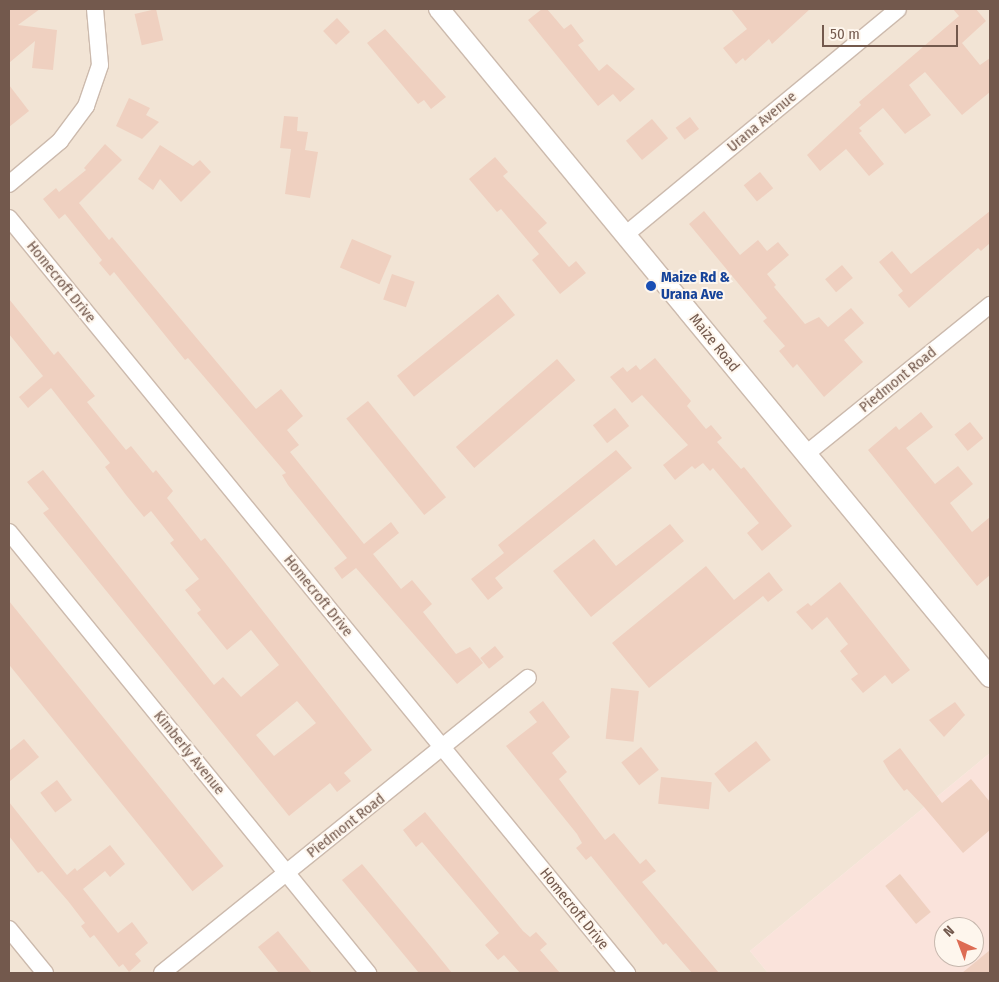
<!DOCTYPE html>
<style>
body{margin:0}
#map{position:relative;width:999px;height:982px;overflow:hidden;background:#fbf2e7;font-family:"Fira Sans Condensed",sans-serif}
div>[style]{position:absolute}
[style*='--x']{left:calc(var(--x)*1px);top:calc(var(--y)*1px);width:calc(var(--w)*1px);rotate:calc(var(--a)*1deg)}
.residential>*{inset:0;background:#f2e4d5}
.commercial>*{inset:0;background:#fae3db}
.building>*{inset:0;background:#efd0c0;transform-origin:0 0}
.roads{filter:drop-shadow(1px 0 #ccbaad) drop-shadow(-1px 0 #ccbaad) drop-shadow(0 1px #ccbaad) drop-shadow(0 -1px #ccbaad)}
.minor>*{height:16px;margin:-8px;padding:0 8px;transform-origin:8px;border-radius:8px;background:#fff}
.tertiary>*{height:20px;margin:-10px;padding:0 10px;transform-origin:10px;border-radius:10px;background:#fff}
.dots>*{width:14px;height:14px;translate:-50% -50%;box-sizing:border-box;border:2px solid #fef6ed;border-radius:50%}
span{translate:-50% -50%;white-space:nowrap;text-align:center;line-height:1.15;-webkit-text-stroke:4px #fef6ed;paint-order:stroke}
.street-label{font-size:15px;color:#73594d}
.transit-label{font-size:15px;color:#164399;font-weight:700}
.left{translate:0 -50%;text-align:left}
.frame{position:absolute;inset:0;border:10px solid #73594d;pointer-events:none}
.north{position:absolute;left:934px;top:917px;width:50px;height:50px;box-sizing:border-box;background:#fef6ed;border:1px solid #c6b7ad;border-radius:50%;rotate:317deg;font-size:14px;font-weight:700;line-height:20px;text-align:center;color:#73594d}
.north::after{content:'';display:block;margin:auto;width:18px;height:22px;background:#dd6c54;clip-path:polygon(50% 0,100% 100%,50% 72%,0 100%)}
.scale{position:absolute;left:822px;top:25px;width:136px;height:22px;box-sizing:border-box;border:2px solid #73594d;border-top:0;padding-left:6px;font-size:15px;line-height:18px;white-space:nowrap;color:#73594d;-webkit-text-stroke:4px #fef6ed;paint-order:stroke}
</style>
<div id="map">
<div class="residential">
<div style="clip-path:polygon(9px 9px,990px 9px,990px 753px,750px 951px,768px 973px,9px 973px)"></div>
</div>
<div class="commercial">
<div style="clip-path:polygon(evenodd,990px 753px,990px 973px,768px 973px,750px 951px,990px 753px,944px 927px,974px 927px,974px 957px,944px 957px,944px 927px)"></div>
</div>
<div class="building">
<div style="clip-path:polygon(9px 9px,40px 9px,18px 25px,57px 30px,53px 70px,32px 68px,35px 41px,9px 63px)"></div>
<div style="left:156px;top:9px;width:32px;height:22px;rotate:77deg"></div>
<div style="clip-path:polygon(542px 9px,547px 9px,564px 29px,571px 24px,584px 41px,578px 45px,599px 71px,607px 64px,635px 89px,620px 102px,613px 94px,598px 106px,528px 20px)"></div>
<div style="clip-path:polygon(731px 9px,810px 9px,772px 44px,769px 39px,745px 61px,743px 58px,736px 64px,723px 48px,747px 29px)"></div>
<div style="clip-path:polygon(953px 9px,976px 9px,986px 21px,962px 43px,980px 65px,990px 58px,990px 92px,962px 115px,925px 72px,909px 85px,931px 115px,905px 134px,883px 108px,859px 128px,862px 131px,859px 133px,884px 164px,869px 176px,846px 149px,820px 171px,807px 155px,861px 105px,859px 102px,959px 16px)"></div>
<div style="left:337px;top:18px;width:19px;height:19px;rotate:47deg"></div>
<div style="clip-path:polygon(385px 29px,446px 97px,431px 109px,424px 100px,418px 104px,367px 43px)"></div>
<div style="clip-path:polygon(9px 85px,29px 111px,9px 127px)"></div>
<div style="clip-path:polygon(129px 98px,150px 108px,146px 115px,159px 122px,142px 139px,116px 126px)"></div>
<div style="clip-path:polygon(284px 116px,298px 117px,297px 131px,308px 132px,305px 150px,318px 152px,310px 198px,285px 194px,291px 149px,280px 148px)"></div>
<div style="left:690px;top:117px;width:15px;height:18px;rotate:53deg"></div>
<div style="left:652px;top:119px;width:25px;height:34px;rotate:50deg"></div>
<div style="clip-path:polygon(105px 144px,122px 160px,79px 203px,109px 240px,112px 237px,256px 409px,281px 389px,303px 416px,287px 430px,299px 445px,290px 452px,364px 544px,391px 522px,399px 533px,373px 554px,401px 589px,412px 580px,432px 604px,423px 612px,456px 654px,470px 647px,483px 663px,457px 684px,356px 568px,342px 579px,334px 568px,347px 558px,288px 485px,282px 475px,286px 473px,194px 365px,188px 358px,185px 360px,114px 272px,110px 276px,99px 263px,102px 260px,65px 214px,59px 219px,43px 199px,56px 188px,59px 192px,86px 170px,84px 168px)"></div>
<div style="clip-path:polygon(160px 145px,193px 166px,200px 160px,211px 172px,181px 202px,160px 179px,153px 190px,138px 179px)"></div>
<div style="clip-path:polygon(495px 157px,508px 172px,503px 176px,547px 223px,538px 231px,569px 267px,576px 261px,586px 273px,560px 294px,532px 260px,539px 254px,501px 209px,497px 212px,469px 179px)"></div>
<div style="left:760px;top:172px;width:21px;height:21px;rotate:51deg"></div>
<div style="clip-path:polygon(704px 211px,740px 255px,758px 240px,767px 251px,778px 242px,789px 255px,767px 274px,776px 285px,774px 287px,805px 324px,819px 317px,828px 327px,851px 308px,864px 323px,844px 340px,863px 362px,824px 397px,797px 364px,793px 368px,779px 351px,785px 346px,763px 321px,767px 318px,689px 224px)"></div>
<div style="clip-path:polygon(990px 211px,990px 243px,981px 251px,978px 248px,909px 308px,898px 295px,903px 291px,879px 262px,892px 251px,911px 274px)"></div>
<div style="left:352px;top:239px;width:43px;height:31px;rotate:23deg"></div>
<div style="left:842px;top:265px;width:17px;height:22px;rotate:50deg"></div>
<div style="left:392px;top:274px;width:24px;height:27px;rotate:19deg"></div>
<div style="left:498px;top:294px;width:27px;height:130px;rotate:51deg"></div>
<div style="clip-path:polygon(evenodd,9px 299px,54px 355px,58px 351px,95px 396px,87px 402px,126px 450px,131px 446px,153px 473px,156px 470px,173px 491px,167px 498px,201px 541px,205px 538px,222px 559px,372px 750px,344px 773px,351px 781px,337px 792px,330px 783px,289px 816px,43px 513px,49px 509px,27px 482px,43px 470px,214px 685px,223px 677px,241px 697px,279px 665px,251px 630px,227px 650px,197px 613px,201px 610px,185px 590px,199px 579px,170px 543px,174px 540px,151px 511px,144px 517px,126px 495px,105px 467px,110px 463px,51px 388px,28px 408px,19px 397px,43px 376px,9px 334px,9px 299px,297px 701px,316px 723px,274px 756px,256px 735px,297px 701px)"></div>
<div style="clip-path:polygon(655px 358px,691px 401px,687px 406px,706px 429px,711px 425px,722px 438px,717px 442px,741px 469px,744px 467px,792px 526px,762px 551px,747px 533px,759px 523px,713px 468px,710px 471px,703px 463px,695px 469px,692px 466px,675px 480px,663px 465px,688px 445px,642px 395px,632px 403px,610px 377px,623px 367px,627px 372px,636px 365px,640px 370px)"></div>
<div style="left:557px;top:359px;width:28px;height:134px;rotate:49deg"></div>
<div style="left:368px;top:401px;width:124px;height:28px;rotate:51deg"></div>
<div style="left:615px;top:408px;width:23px;height:28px;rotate:52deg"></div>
<div style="clip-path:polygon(921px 412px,933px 427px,906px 448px,935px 484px,958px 466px,973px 484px,950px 503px,972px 532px,990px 517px,990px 575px,977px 586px,868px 450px,896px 426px,899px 430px)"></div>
<div style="left:970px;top:422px;width:21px;height:20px;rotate:51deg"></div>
<div style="clip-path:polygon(616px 450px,632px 468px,495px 578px,503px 588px,488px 600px,471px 579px,504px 553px,498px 545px)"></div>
<div style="clip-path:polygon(670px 524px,684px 541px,591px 617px,553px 571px,594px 539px,616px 566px)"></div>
<div style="clip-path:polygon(706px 566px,734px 600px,769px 572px,783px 590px,768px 602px,763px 596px,649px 688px,612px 643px)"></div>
<div style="clip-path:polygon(840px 582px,910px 670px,892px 684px,885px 675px,863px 693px,851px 679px,858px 674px,840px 651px,848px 644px,827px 617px,812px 630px,796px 612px,808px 603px,811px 606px)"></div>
<div style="left:9px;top:601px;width:341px;height:40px;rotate:51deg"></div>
<div style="left:495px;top:646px;width:14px;height:19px;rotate:51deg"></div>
<div style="left:611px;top:688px;width:28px;height:51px;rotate:6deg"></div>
<div style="clip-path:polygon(543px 701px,570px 737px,552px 753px,567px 772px,559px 779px,605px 840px,614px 833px,640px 864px,646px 859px,656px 871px,642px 882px,719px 973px,692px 973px,666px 943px,663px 945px,591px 856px,586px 860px,576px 848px,582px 843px,577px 834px,506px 746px,537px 722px,529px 712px)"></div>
<div style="clip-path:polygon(955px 702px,965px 715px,944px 737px,929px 720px)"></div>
<div style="clip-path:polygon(24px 739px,39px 757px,9px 782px,9px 751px)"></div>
<div style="left:756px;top:741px;width:24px;height:53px;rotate:52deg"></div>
<div style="left:641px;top:747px;width:29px;height:25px;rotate:52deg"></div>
<div style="clip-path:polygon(900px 748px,942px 803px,971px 779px,990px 802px,990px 830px,963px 853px,924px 807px,907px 789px,904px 791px,890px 773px,883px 761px)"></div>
<div style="left:661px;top:777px;width:51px;height:27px;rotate:6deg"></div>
<div style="left:57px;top:780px;width:25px;height:21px;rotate:53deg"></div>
<div style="clip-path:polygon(9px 802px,67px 875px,75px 868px,77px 871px,110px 845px,125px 864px,110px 877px,105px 871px,83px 889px,118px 933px,132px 922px,148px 943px,135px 954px,141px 961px,129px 972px,123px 964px,119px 967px,94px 935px,90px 938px,81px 926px,85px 923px,68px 901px,42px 871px,38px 873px,9px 836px)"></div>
<div style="clip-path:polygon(425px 812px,523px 931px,530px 937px,536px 932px,547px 944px,540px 950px,560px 973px,520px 973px,504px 955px,498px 960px,485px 945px,499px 933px,422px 842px,416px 847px,403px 830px)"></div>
<div style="clip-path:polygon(362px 864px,431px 947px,452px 973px,419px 973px,342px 880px)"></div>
<div style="left:900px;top:874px;width:49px;height:19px;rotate:51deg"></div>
<div style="clip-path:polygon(278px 931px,312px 973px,279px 973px,258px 947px)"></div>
<div style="clip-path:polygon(990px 950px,990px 973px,962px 973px)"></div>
</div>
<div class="roads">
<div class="minor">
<div style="--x:9;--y:184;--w:67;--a:-40.1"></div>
<div style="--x:60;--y:141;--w:44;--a:-53.4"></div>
<div style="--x:86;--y:106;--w:43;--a:-71.1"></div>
<div style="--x:100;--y:65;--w:56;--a:-95.1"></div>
<div style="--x:9;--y:218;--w:976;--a:50.7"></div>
<div style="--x:625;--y:235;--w:354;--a:-39.6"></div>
<div style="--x:806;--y:454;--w:237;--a:-39"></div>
<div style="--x:9;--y:532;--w:569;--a:50.85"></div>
<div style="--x:9;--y:929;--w:57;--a:50.7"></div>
<div style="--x:162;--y:973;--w:470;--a:-38.9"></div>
</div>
<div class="tertiary">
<div style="--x:439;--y:9;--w:866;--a:50.48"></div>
</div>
</div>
<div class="dots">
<div style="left:651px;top:286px;background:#1a4fb4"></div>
</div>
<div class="street-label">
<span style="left:762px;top:122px;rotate:-40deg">Urana Avenue</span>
<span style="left:61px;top:282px;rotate:51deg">Homecroft Drive</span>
<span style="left:714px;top:343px;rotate:51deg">Maize Road</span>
<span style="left:898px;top:380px;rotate:-39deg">Piedmont Road</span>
<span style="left:318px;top:596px;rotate:51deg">Homecroft Drive</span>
<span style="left:189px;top:753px;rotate:51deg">Kimberly Avenue</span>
<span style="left:346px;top:826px;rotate:-38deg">Piedmont Road</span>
<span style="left:574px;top:909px;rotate:51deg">Homecroft Drive</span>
</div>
<div class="transit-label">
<span class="left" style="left:661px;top:286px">Maize Rd &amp;<br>Urana Ave</span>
</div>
<div class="frame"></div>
<div class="north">N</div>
<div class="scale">50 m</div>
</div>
